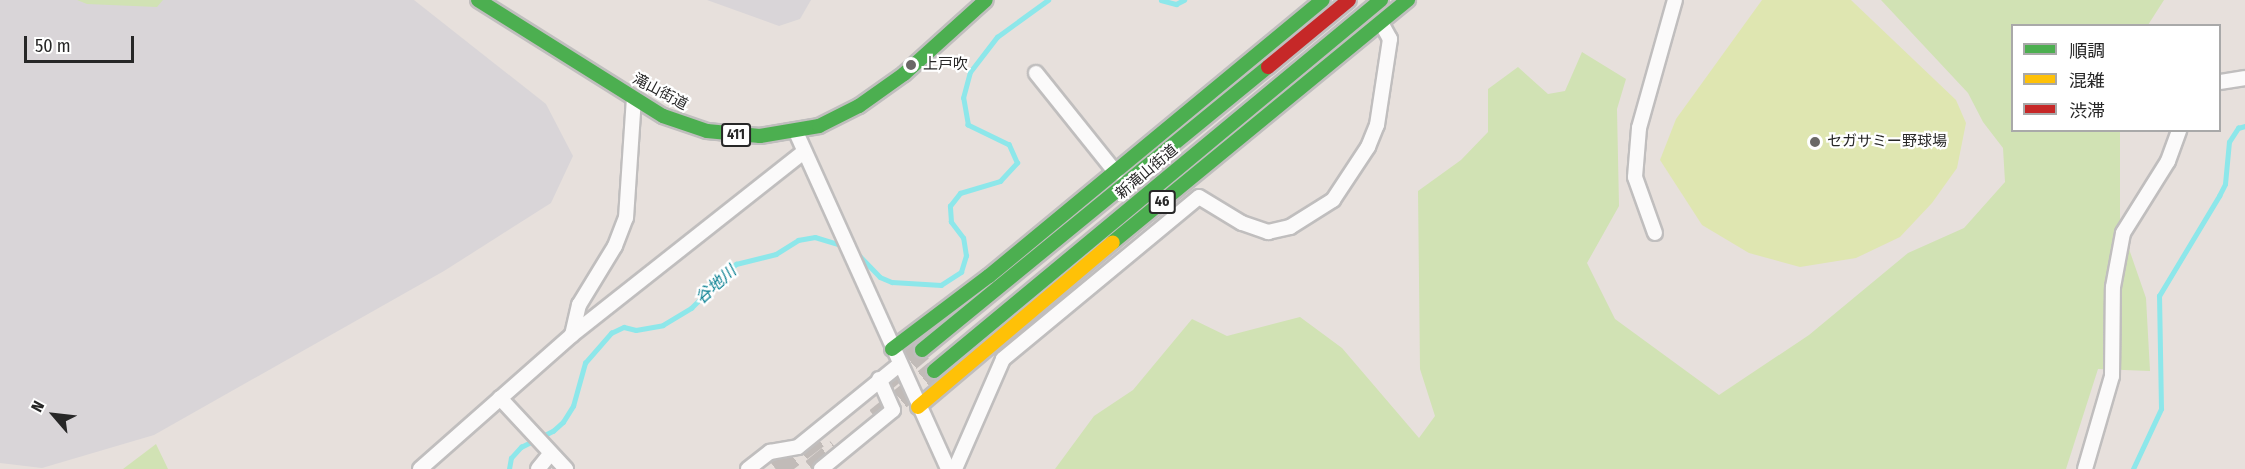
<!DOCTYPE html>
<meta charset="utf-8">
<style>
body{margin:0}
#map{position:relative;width:2245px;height:469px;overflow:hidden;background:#e7e0dc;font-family:"Fira Sans Condensed","Noto Sans JP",sans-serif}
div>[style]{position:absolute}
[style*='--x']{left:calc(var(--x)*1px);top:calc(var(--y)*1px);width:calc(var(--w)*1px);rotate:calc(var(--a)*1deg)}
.industrial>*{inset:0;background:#d9d5d8}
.green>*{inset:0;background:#d1e2b4}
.pitch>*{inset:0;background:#dfe6b1}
.stream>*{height:4.5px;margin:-2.25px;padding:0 2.25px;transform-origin:2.25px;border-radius:2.25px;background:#8de7ea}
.primary-tunnel>*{height:21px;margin-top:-10.5px;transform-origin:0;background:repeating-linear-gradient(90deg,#c1bbb8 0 21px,transparent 0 31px)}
.roads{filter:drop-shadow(2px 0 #c0bebe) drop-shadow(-2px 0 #c0bebe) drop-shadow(0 2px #c0bebe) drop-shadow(0 -2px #c0bebe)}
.street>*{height:14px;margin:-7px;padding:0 7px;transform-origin:7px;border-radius:7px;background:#fbfafa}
.fast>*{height:14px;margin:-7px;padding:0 7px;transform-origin:7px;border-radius:7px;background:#4caf50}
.slow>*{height:14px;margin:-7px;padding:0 7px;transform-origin:7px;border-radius:7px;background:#ffc107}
.jam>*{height:14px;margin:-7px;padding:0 7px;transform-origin:7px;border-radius:7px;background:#c62828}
.dots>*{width:16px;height:16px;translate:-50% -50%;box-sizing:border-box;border:3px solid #fff;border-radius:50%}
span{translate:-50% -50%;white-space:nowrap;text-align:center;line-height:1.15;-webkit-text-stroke:4.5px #fff;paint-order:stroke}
.shield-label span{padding:2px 4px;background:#fff;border:2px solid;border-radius:4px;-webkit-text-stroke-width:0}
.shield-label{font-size:14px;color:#272727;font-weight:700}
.poi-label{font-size:15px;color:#272727}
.left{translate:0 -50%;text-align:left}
.street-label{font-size:15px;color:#272727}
.water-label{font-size:16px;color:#0a8092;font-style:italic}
.legend{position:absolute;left:2011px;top:24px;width:210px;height:108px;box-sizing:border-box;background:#fff;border:2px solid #a9a9a9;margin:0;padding:8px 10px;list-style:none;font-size:18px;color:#272727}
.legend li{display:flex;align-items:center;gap:12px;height:30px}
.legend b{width:30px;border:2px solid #a9a9a9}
.north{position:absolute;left:24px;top:385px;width:60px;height:60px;-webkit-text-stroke:4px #fff;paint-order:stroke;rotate:298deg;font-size:16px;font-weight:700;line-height:24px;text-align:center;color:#272727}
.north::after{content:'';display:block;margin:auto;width:21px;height:27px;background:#272727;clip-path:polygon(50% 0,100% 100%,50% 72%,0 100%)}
.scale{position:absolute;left:24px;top:36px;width:110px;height:27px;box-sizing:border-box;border:3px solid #272727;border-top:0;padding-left:8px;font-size:18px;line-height:21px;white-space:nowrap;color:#272727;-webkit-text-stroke:4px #fff;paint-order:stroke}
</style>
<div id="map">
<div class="industrial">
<div style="clip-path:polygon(0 0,414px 0,546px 104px,573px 156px,551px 203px,444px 271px,154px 435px,42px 468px,0 463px)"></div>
<div style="clip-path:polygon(707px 0,811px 0,800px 19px,779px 26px)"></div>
</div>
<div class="green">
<div style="clip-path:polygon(77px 0,163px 0,157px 7px,87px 4px)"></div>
<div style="clip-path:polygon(1881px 0,2164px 0,2148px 25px,2012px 26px,2012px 130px,2120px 131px,2120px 223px,2146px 298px,2150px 371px,2098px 369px,2066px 469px,1055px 469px,1094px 416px,1133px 390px,1192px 319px,1227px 336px,1300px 317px,1342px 348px,1419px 438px,1435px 416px,1420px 369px,1418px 191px,1461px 160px,1488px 132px,1488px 89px,1518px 67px,1548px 94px,1565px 91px,1582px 52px,1626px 79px,1617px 109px,1619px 206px,1587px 263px,1615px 319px,1719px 395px,1809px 335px,1908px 253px,1964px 228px,2005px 182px,2003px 148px,1983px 122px,1968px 93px)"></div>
<div style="clip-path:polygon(156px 444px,168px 469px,123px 469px)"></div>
</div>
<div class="pitch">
<div style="clip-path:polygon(1762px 0,1851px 0,1956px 100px,1966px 123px,1957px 168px,1932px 203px,1900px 237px,1856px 258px,1800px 267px,1749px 253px,1702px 225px,1660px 160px,1676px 119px)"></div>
</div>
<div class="stream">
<div style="--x:1161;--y:0;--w:16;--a:15"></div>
<div style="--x:1176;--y:4;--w:9;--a:-27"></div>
<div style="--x:857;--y:253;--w:33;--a:46"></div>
<div style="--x:880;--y:277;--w:13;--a:23"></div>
<div style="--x:892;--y:282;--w:49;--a:3.5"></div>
<div style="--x:941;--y:285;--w:24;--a:-33"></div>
<div style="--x:961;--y:272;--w:17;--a:-73"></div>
<div style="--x:966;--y:256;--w:18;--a:-99"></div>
<div style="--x:963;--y:238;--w:20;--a:-127"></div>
<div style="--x:951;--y:222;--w:16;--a:-94"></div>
<div style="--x:950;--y:206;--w:16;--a:-52"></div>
<div style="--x:960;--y:193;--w:42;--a:-16.7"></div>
<div style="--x:1000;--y:181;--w:25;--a:-47"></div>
<div style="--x:1017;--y:163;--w:20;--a:-114"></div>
<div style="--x:1009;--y:145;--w:46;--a:-154"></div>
<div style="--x:968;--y:125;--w:27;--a:-100"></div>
<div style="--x:963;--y:98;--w:27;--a:-75"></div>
<div style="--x:970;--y:72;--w:44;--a:-52.4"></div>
<div style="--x:997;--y:37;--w:63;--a:-36"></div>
<div style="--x:509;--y:469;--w:11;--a:-80"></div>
<div style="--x:511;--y:458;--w:15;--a:-48"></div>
<div style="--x:521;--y:447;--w:36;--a:-27"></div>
<div style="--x:553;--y:431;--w:13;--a:-42"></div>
<div style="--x:563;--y:422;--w:19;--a:-58"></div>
<div style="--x:573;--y:406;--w:45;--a:-74.4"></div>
<div style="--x:585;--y:363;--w:40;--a:-49"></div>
<div style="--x:611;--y:333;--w:14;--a:-25"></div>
<div style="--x:624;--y:327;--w:12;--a:14"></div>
<div style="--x:636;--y:330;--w:27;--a:-10"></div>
<div style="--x:663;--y:325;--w:33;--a:-31"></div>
<div style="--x:691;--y:308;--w:63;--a:-44.4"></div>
<div style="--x:736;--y:264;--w:41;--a:-14"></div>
<div style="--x:776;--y:254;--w:26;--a:-32"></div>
<div style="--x:798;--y:240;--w:17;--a:-10"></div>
<div style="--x:815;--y:237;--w:30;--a:17"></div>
<div style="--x:2133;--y:469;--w:66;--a:-65"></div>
<div style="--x:2161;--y:409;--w:113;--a:-91"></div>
<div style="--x:2159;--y:296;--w:117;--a:-59"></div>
<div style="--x:2219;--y:196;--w:13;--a:-63"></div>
<div style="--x:2225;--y:184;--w:42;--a:-84.6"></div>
<div style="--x:2229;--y:142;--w:17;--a:-57"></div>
<div style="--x:2238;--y:128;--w:7;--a:-16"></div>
</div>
<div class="primary-tunnel">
<div style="--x:886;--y:380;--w:47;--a:-39.8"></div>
<div style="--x:876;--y:418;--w:75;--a:-39"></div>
<div style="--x:776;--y:469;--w:53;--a:-37.3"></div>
<div style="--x:812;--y:469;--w:32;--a:-39"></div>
</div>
<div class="roads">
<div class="street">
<div style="--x:1036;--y:73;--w:128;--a:51.3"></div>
<div style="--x:2220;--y:82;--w:25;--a:-9"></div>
<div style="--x:796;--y:132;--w:370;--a:65.7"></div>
<div style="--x:1655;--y:233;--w:59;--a:-109.7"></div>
<div style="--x:1635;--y:177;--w:49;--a:-85.3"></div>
<div style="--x:1639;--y:128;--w:133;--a:-74.3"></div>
<div style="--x:572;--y:335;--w:31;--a:-77"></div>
<div style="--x:579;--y:305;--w:69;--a:-58.6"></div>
<div style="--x:615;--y:246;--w:30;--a:-69"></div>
<div style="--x:626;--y:218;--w:120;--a:-86.2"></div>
<div style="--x:500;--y:398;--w:97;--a:47.1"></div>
<div style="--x:420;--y:469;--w:203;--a:-41.4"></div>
<div style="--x:572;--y:335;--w:295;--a:-38.3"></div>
<div style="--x:538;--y:469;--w:19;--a:-51"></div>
<div style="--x:748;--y:469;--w:28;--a:-38"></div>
<div style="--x:770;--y:452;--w:28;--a:-10"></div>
<div style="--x:798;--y:447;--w:130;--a:-39.1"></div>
<div style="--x:821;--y:469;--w:93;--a:-39.3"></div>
<div style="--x:893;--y:410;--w:34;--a:-114"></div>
<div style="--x:955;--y:469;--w:120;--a:-66.4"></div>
<div style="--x:1003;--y:359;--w:254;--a:-39.6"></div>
<div style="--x:1199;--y:197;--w:50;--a:31.2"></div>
<div style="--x:1242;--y:223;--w:28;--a:19"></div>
<div style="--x:1268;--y:232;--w:23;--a:-13"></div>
<div style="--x:1290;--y:227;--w:51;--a:-32.1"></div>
<div style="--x:1333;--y:200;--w:64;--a:-56.6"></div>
<div style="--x:1368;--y:147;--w:24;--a:-68"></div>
<div style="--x:1377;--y:125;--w:87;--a:-81.4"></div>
<div style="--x:1390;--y:39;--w:18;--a:-119"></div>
<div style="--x:2085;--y:469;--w:97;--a:-73.8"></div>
<div style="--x:2112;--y:376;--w:89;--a:-89.4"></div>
<div style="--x:2113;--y:287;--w:55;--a:-79.5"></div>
<div style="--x:2123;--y:233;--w:85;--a:-58"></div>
<div style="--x:2168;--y:161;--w:33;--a:-70"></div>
</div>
<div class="fast">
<div style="--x:478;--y:0;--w:218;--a:32.1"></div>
<div style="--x:663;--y:116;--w:46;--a:18.8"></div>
<div style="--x:707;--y:131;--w:53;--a:5.4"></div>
<div style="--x:760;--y:136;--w:60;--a:-9.6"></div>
<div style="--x:819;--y:126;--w:45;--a:-26.6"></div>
<div style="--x:859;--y:106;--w:55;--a:-35.4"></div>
<div style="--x:904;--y:74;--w:110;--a:-42.1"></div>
<div style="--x:1113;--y:242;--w:382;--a:-39.4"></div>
<div style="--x:892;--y:349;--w:121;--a:-37"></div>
<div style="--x:989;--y:276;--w:433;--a:-39.6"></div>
<div style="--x:922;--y:350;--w:447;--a:-39.3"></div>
<div style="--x:934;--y:371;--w:581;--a:-39.69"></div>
</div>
<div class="slow">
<div style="--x:918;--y:407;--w:255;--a:-40.2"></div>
</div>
<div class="jam">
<div style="--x:1268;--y:67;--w:105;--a:-39.6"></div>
</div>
</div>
<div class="dots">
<div style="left:911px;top:65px;background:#6a6866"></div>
<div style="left:1815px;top:142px;background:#6a6866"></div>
</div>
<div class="shield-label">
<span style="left:736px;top:135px">411</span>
<span style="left:1162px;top:202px">46</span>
</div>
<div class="poi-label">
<span class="left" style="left:923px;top:65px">上戸吹</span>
<span class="left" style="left:1827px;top:142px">セガサミー野球場</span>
</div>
<div class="street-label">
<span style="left:660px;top:92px;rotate:28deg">滝山街道</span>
<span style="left:1147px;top:172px;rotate:-40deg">新滝山街道</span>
</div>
<div class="water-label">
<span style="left:716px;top:285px;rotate:-42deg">谷地川</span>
</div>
<ul class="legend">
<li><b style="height:8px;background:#4caf50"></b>順調</li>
<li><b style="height:8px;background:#ffc107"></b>混雑</li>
<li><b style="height:8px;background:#c62828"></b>渋滞</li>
</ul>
<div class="north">N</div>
<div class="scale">50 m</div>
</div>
